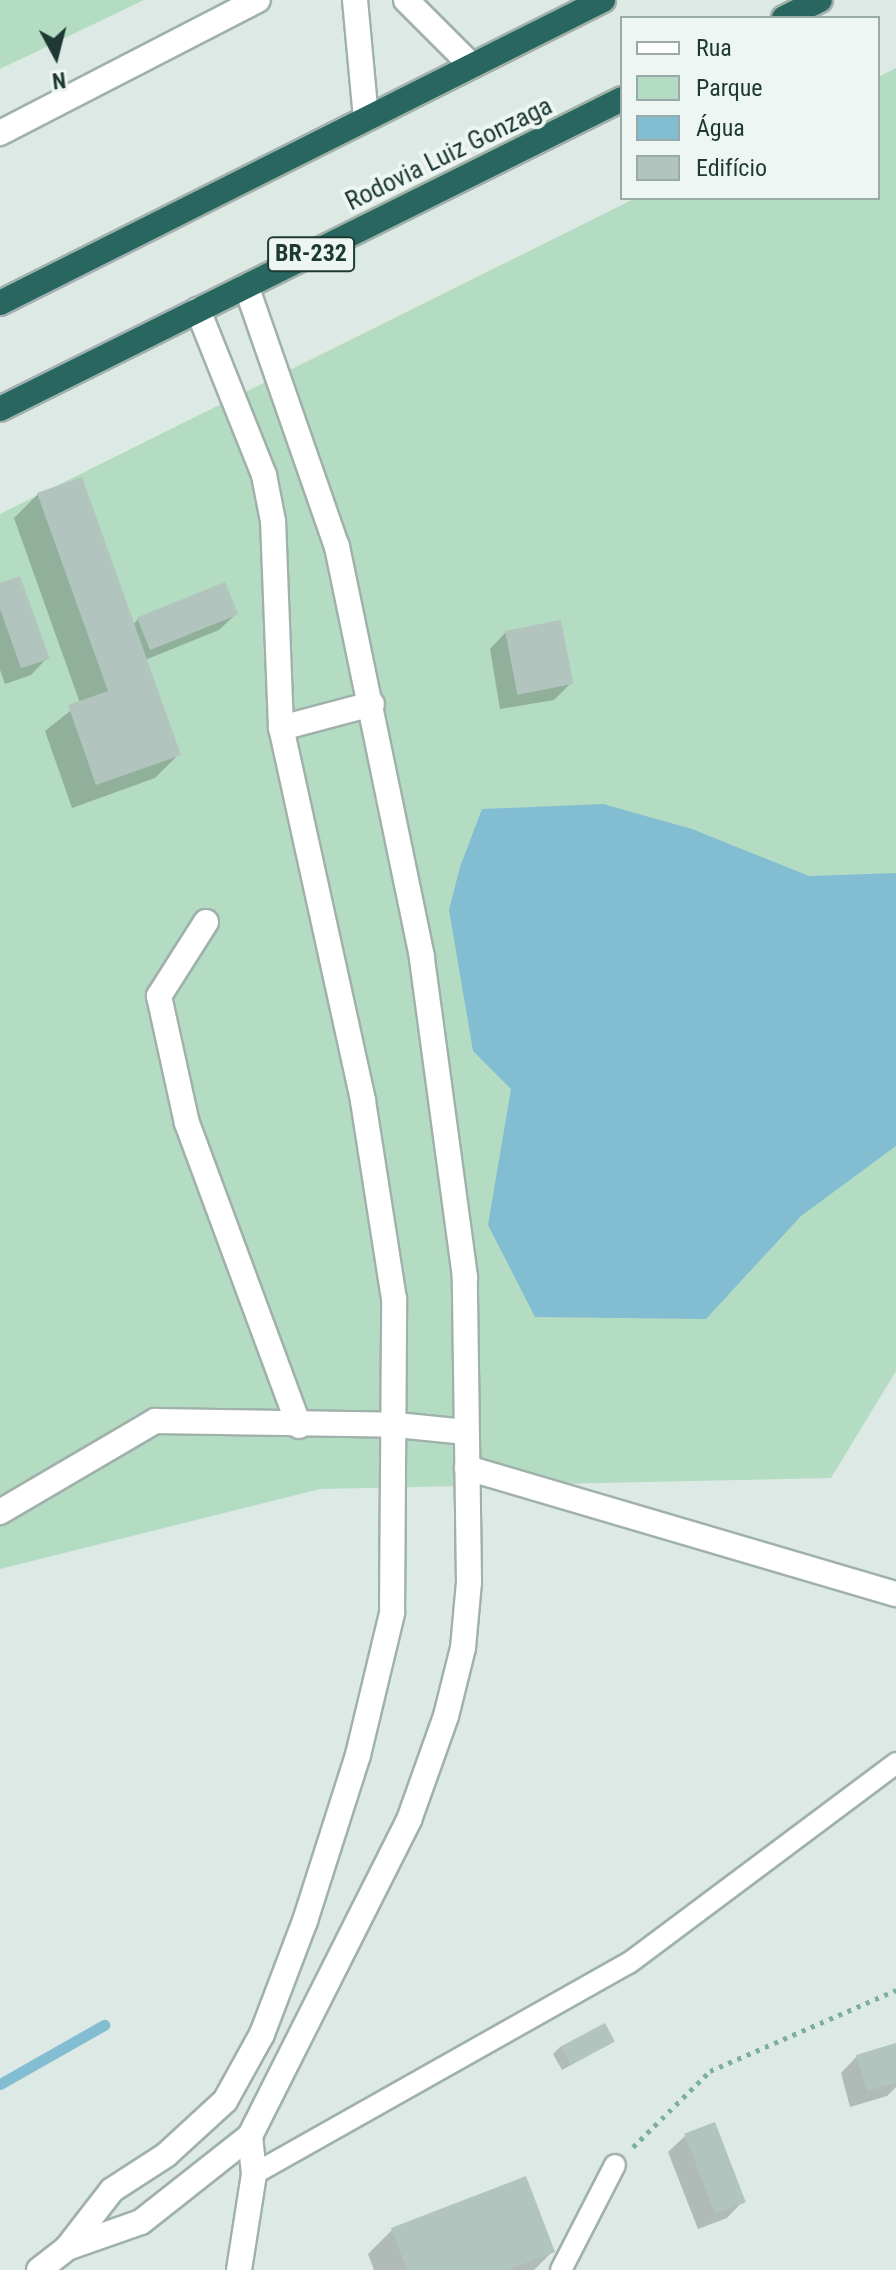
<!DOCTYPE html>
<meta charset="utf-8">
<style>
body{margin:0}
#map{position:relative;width:896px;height:2270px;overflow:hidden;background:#dde9e5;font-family:"Roboto Condensed",sans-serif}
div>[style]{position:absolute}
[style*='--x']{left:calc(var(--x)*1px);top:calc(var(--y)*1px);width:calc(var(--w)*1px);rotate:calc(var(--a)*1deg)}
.green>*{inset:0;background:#b4dcc3}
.water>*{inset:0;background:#82bdd1}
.shadow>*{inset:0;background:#0003}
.stream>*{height:11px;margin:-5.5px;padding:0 5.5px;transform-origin:5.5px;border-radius:5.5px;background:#82bdd1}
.building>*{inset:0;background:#b2c4be;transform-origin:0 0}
.path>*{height:5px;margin-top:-2.5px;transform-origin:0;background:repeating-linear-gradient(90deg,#7caea3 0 4px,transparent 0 10px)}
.roads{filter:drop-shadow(2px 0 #a0b1ac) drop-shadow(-2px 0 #a0b1ac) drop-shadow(0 2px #a0b1ac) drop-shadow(0 -2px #a0b1ac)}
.lane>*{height:20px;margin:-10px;padding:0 10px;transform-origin:10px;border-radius:10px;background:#fff}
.street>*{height:24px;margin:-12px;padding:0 12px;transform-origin:12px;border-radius:12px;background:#fff}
.highway>*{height:24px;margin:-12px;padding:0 12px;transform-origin:12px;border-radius:12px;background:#29665f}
span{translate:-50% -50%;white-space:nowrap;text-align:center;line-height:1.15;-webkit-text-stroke:8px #edf6f2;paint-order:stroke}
.shield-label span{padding:2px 6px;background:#edf6f2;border:2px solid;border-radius:6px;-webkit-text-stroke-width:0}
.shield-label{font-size:24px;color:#1e3934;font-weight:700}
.street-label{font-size:26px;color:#1e3934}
.legend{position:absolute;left:620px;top:16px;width:260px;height:184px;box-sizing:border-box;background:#edf6f2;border:2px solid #9aaaa6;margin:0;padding:10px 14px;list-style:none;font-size:24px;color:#1e3934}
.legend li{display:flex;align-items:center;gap:16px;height:40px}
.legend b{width:40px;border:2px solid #9aaaa6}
.north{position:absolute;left:16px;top:16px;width:80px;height:80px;-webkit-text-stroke:6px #edf6f2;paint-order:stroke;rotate:173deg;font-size:22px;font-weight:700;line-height:32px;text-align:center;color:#1e3934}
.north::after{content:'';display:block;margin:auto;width:28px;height:36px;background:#1e3934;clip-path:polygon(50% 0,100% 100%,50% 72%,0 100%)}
</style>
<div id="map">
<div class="green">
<div style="clip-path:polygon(0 0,144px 0,0 69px)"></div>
<div style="clip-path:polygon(896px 68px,896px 1371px,831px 1478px,320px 1489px,0 1569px,0 514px,636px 198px,878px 198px,878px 77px)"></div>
</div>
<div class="water">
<div style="clip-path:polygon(603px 804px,692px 829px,809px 876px,896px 873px,896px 1146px,801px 1216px,706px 1319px,535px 1317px,488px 1225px,511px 1089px,473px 1051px,449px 910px,460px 867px,482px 809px)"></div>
</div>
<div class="shadow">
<div style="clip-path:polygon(38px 494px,133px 625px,138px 619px,236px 614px,219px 630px,145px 660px,179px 754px,155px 778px,72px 808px,45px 731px,80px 703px,14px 518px)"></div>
<div style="clip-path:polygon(0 585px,47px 658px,31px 675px,5px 684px,0 670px)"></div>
<div style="clip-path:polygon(506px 632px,571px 683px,554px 700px,500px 709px,490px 649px)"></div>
<div style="clip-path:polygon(613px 2042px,562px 2070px,553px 2054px,561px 2046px)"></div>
<div style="clip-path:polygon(896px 2051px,896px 2087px,887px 2096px,850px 2107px,841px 2073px,857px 2056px)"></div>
<div style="clip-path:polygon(685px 2136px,743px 2201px,727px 2218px,698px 2229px,668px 2152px)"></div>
<div style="clip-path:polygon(392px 2230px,553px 2251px,534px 2270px,374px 2270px,368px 2254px)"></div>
</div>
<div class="stream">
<div style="--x:0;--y:2084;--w:120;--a:-29.6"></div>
</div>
<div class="building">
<div style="clip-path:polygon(82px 477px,181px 755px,96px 785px,68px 705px,108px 691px,37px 493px)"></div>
<div style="clip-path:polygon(20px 576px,50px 659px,21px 668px,0 609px,0 583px)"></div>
<div style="left:225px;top:582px;width:35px;height:95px;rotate:68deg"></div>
<div style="left:561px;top:620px;width:65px;height:57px;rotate:79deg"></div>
<div style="left:605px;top:2023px;width:21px;height:50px;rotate:62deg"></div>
<div style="clip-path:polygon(896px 2043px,896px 2083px,867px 2091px,856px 2055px)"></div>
<div style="left:715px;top:2122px;width:86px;height:33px;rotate:69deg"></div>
<div style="clip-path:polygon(526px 2176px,555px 2252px,508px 2270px,407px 2270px,391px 2228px)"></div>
</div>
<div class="path">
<div style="--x:633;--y:2147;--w:108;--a:-44.6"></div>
<div style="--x:710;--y:2071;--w:203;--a:-23.5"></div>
</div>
<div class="roads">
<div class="lane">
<div style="--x:254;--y:2174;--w:430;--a:-29.4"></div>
<div style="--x:629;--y:1963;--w:334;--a:-36.8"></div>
<div style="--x:561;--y:2270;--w:118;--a:-62.8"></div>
</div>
<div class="street">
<div style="--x:355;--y:0;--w:119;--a:84.7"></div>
<div style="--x:406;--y:0;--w:93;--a:45"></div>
<div style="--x:0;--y:133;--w:290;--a:-27.3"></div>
<div style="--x:281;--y:728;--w:94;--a:-14.8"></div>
<div style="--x:206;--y:922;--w:88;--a:122.4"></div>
<div style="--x:159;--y:996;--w:130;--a:77.6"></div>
<div style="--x:187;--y:1123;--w:323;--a:69.7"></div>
<div style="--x:467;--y:1468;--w:447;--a:16.4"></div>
<div style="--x:0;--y:1512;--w:180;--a:-30.4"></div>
<div style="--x:155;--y:1421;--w:242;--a:0.9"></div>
<div style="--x:397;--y:1425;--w:69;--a:5.8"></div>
<div style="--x:67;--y:2248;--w:78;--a:-19.4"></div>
<div style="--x:141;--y:2222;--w:139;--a:-38.3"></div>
<div style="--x:250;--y:2136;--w:354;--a:-63.3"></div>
<div style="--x:409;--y:1820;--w:110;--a:-70.4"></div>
<div style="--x:446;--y:1716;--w:70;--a:-76"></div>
<div style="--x:463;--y:1648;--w:66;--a:-84.8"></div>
<div style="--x:469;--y:1582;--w:305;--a:-90.8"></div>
<div style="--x:465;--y:1277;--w:323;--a:-97.7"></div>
<div style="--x:422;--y:957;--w:419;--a:-101.7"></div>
<div style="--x:337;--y:547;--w:276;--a:-109.2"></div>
<div style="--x:39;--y:2270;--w:36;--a:-38"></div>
<div style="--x:67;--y:2248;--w:73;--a:-52.2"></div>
<div style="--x:112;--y:2190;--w:64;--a:-32.9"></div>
<div style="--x:166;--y:2155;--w:80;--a:-42.5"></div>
<div style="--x:225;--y:2101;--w:77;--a:-61.1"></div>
<div style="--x:262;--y:2034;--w:121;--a:-69.2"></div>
<div style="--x:305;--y:1921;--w:174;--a:-72.3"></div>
<div style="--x:358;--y:1755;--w:146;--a:-76.5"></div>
<div style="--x:392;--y:1613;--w:314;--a:-89.6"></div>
<div style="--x:394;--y:1299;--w:201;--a:-98.9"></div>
<div style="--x:363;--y:1100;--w:381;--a:-102.4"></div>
<div style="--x:281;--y:728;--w:207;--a:-92.2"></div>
<div style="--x:273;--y:521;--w:47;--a:-101.1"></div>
<div style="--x:264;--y:475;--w:178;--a:-111.8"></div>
<div style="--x:239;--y:2270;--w:97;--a:-81.1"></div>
<div style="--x:254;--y:2174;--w:38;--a:-96"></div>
</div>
<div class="highway">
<div style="--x:784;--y:18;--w:40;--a:-26.6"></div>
<div style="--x:0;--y:303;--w:675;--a:-26.68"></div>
<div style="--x:0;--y:409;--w:695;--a:-26.49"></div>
</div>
</div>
<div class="shield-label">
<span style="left:311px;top:254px">BR-232</span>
</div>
<div class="street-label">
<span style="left:449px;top:154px;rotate:-26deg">Rodovia Luiz Gonzaga</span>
</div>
<ul class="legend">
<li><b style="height:10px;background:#fff"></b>Rua</li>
<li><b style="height:22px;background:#b4dcc3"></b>Parque</li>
<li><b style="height:22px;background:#82bdd1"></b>Água</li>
<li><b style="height:22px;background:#b2c4be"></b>Edifício</li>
</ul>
<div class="north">N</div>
</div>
